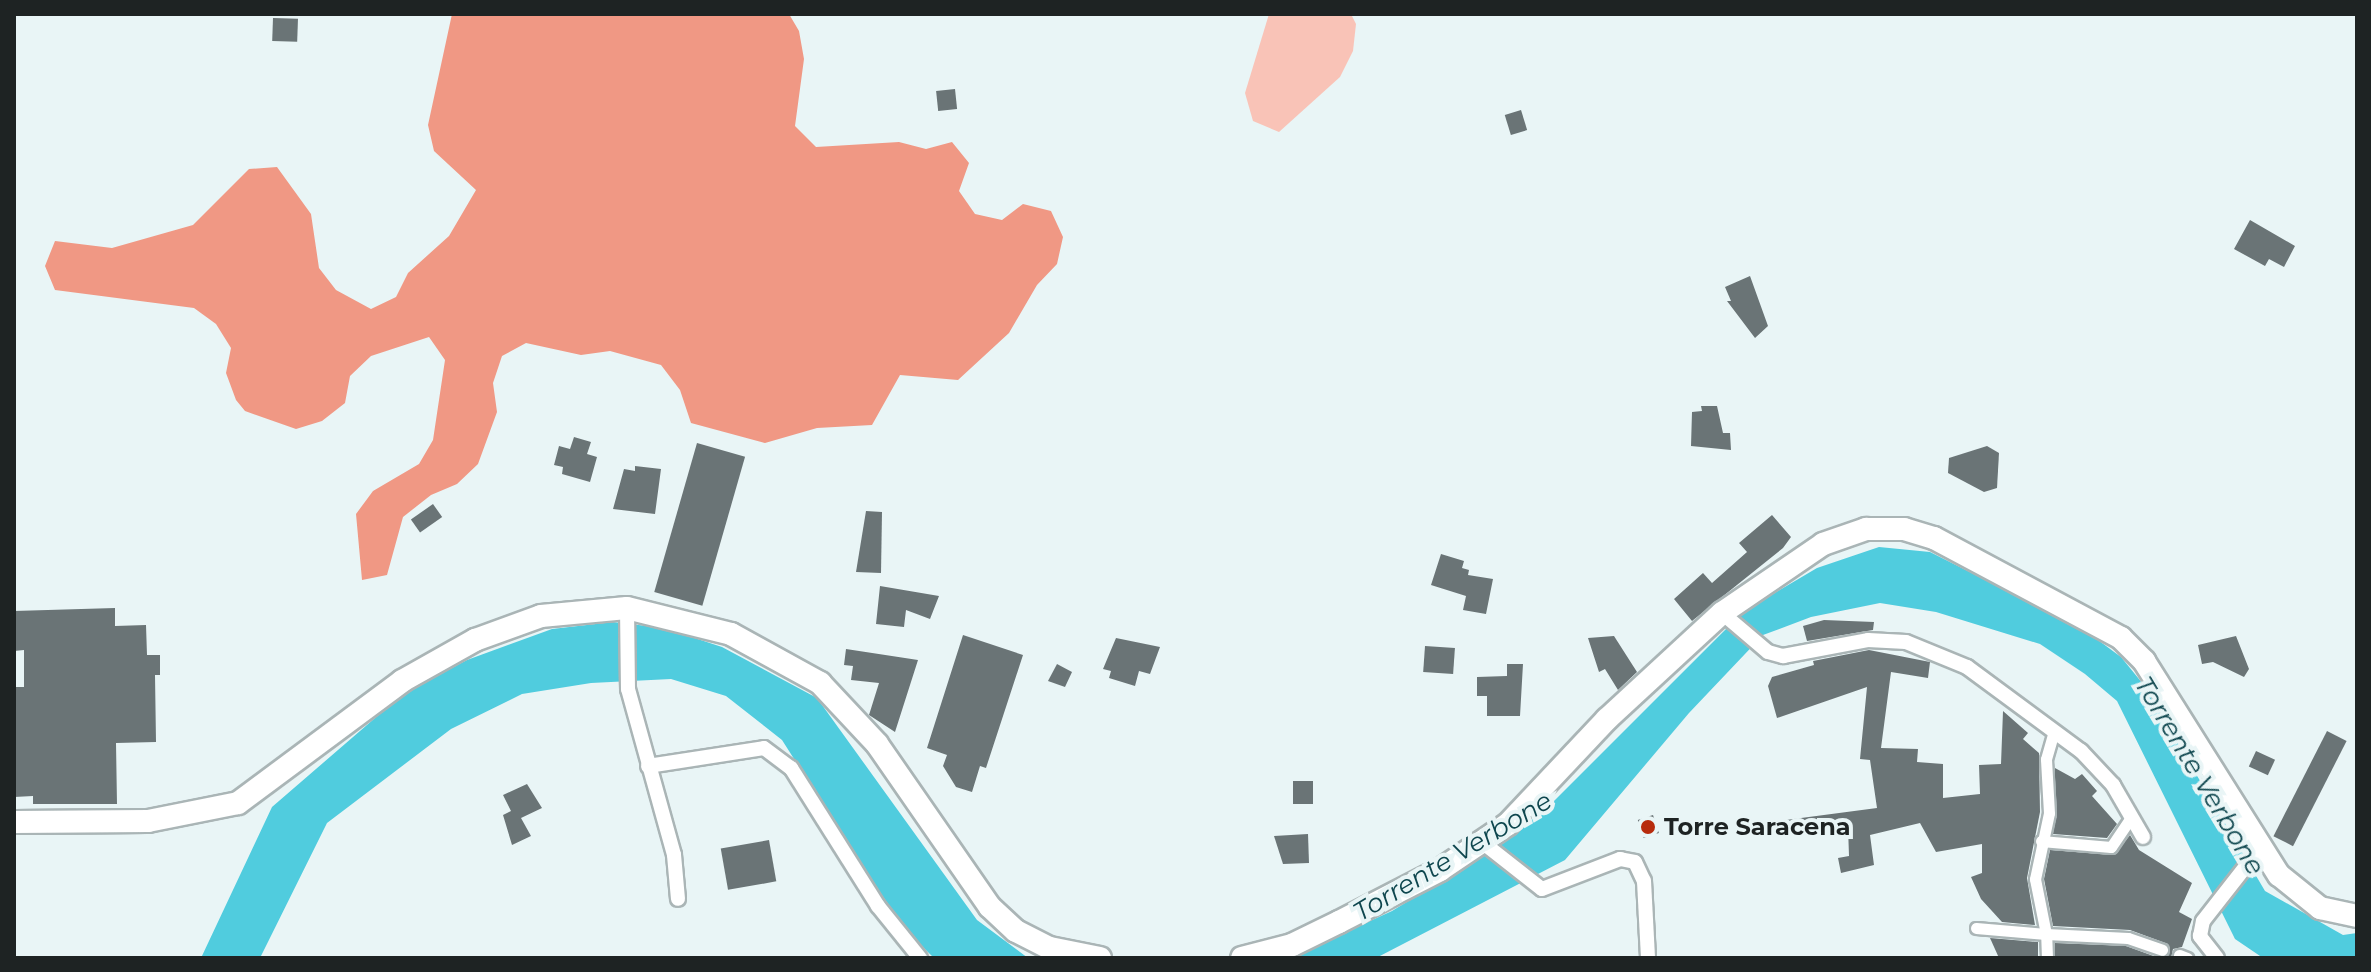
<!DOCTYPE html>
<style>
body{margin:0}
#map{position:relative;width:2371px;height:972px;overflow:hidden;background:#e9f5f6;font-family:Montserrat,sans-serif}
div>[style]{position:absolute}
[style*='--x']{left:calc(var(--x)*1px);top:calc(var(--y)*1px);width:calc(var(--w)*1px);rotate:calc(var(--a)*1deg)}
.green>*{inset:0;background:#f9c3b7}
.forest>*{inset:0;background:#f09884}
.water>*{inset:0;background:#50ccde}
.building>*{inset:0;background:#6a7476;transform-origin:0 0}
.roads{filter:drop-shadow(2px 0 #aab5b6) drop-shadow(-2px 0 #aab5b6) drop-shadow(0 2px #aab5b6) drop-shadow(0 -2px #aab5b6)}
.pedestrian>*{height:11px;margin:-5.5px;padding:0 5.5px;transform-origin:5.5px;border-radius:5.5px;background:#fff}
.minor>*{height:14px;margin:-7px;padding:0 7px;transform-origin:7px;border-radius:7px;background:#fff}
.secondary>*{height:22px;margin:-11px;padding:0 11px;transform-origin:11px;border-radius:11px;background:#fff}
.dots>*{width:22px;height:22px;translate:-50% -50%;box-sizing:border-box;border:4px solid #e9f5f6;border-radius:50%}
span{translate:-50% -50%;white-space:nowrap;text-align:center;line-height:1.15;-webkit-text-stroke:8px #e9f5f6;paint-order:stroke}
.poi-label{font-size:24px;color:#1e2323;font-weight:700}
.left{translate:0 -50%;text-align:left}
.water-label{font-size:26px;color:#0e464e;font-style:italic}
.frame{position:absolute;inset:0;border:16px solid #1e2323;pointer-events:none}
</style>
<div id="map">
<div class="green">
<div style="clip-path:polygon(1269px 14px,1351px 14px,1356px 24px,1353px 51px,1340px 77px,1279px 132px,1253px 121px,1245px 93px)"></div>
</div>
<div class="forest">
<div style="clip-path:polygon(452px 14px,789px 14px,799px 31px,804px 59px,795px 126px,816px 147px,899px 142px,926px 149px,952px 142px,969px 163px,959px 191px,975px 214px,1002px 220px,1023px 204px,1051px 211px,1063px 237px,1057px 264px,1037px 285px,1009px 333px,958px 380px,900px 375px,872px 425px,817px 428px,765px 443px,691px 423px,680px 390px,661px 365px,610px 351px,581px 355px,526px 343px,502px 356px,493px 383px,497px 412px,478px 464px,457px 484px,431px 495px,403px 517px,387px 575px,362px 580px,356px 514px,373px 491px,419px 464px,433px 440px,445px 360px,429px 337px,371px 356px,350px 376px,345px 403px,322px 421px,296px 429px,245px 411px,236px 400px,226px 373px,231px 348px,216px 324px,194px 308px,55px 290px,45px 266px,55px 241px,112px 248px,193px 225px,249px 169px,277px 167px,311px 214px,319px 268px,336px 290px,371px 309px,396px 297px,408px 273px,449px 236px,476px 190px,434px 151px,428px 125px)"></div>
</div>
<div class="water">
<div style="clip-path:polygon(1879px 547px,1930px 552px,2083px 629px,2121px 657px,2143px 684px,2265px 891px,2343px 935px,2357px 933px,2357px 958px,2263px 958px,2235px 939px,2117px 701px,2085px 674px,2040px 644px,1936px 612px,1880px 603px,1811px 617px,1763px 635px,1689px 713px,1565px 860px,1376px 958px,1289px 958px,1392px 911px,1505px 842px,1554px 801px,1744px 611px,1817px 568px)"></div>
<div style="clip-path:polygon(613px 622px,664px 628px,722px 647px,817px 698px,977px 920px,1028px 958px,934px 958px,900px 925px,782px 740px,726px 696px,671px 679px,591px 683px,522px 694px,451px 729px,327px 823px,260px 958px,201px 958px,272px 807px,404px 693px,467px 660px,552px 629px)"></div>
</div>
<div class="building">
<div style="left:273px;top:18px;width:25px;height:23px;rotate:2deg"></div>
<div style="left:955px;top:89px;width:20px;height:19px;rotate:84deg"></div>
<div style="left:1521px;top:110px;width:21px;height:17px;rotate:73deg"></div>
<div style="clip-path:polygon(2250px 220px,2295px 246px,2284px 267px,2269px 259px,2265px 266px,2234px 249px)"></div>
<div style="clip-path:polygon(1750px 276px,1768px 326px,1755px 338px,1727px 301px,1731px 301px,1725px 287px)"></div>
<div style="clip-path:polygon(1701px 406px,1717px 406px,1723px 433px,1730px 433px,1731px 450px,1691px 446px,1692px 412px,1702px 411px)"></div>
<div style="clip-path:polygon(574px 437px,591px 442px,587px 454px,597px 457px,590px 482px,562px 474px,563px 467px,554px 465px,559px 446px,570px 449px)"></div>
<div style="left:697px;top:443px;width:50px;height:155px;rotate:16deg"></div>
<div style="clip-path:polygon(1987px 446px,1999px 453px,1997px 488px,1984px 492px,1948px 473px,1949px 458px)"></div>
<div style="clip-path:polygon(635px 466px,661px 469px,655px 514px,613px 509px,624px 469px,635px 471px)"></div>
<div style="left:433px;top:504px;width:16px;height:27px;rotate:55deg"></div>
<div style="clip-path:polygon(866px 511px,882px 512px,881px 573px,856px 572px)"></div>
<div style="clip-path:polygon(1772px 515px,1791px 537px,1783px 548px,1692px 621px,1674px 599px,1703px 573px,1712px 583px,1747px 552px,1739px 543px)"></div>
<div style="clip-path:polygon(1441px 554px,1464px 561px,1462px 568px,1469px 570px,1468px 575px,1493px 579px,1486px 614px,1463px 610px,1466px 596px,1431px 585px)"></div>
<div style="clip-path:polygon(880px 586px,939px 596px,930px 619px,906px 610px,904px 627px,876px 624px)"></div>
<div style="clip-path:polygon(115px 608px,115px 626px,146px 625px,147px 655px,160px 655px,160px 675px,155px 675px,156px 742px,116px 743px,117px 804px,33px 804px,33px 796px,14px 797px,15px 687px,24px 687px,24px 650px,14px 651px,14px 611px)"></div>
<div style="clip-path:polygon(1824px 620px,1874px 622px,1873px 630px,1807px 641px,1803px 626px)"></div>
<div style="clip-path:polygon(963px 635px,1023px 655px,986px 768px,980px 766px,972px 792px,956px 787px,943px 766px,947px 755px,927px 748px)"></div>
<div style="clip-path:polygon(1614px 636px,1637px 672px,1618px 690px,1605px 669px,1599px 672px,1588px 638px)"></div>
<div style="clip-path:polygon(2236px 636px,2249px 669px,2244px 677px,2213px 662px,2202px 664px,2198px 645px)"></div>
<div style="clip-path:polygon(1116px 638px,1160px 647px,1150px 674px,1139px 671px,1135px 686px,1109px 678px,1111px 671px,1103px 669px)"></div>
<div style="left:1425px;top:646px;width:30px;height:26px;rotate:4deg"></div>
<div style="clip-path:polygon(846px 649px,918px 660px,895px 732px,869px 715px,879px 683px,851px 680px,853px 666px,844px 665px)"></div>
<div style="clip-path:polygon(1869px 650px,1930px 662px,1928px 678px,1891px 672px,1881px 748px,1918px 749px,1917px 762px,1943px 764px,1943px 798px,1980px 794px,1979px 765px,2001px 764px,2003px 711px,2028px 733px,2023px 739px,2039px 753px,2040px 812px,2027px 878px,2035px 925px,2002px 922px,1981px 899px,1971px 877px,1982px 873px,1982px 844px,1936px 852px,1920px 823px,1870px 835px,1874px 865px,1841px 873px,1838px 858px,1849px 856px,1848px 827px,1787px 831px,1786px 820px,1877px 808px,1870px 760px,1860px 759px,1867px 687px,1777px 718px,1768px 686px,1772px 677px,1814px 665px,1813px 661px)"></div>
<div style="clip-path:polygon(1057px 664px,1072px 672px,1065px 687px,1048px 681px)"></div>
<div style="clip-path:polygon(1507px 664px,1523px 664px,1520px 716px,1487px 716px,1487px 696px,1477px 696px,1477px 677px,1507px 676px)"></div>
<div style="left:2327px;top:731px;width:22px;height:118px;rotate:27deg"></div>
<div style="left:2256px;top:751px;width:21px;height:17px;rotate:25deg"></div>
<div style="clip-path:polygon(2055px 768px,2075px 779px,2082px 774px,2097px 791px,2092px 796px,2117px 824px,2107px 838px,2053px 834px)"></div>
<div style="left:1293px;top:781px;width:20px;height:23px"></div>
<div style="clip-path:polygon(527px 784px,542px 808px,521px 818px,531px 836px,512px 845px,503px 815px,511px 811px,503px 795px)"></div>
<div style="left:1653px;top:815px;width:19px;height:16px;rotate:72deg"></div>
<div style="clip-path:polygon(1308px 834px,1309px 863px,1283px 864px,1274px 836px)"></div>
<div style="clip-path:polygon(2130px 835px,2139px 850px,2192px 883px,2179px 912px,2192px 919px,2182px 947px,2173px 949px,2171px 958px,2165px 958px,2170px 952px,2168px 944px,2130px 930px,2053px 926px,2044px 879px,2050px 850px,2114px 855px)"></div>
<div style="left:769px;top:840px;width:42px;height:49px;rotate:80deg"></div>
<div style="clip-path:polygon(1990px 938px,2038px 942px,2038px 958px,1999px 958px)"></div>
<div style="clip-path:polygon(2055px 943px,2126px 946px,2159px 958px,2055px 958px)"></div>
</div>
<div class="roads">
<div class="pedestrian">
<div style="--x:2041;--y:841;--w:70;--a:4.9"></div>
<div style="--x:2111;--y:847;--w:37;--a:-56"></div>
<div style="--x:1976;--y:928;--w:70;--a:4.9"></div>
<div style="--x:2046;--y:934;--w:56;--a:-101.3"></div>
<div style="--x:2035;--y:879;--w:67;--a:-78"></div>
<div style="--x:2049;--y:813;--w:54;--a:-93.2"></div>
<div style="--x:2046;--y:759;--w:29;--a:-74"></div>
<div style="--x:2179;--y:955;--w:9;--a:21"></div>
<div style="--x:2047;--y:958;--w:24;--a:-92"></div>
<div style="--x:2046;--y:934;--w:82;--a:2.8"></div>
<div style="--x:2128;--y:938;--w:36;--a:19"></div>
</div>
<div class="minor">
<div style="--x:627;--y:608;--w:81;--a:89.3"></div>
<div style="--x:628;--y:689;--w:172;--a:74.5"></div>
<div style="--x:674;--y:855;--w:44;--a:84.8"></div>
<div style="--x:1722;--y:613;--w:60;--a:40.3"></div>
<div style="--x:1768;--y:652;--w:16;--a:15"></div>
<div style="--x:1783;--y:656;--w:86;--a:-10.7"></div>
<div style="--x:1868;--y:640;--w:38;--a:3"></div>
<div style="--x:1906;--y:642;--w:66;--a:22.3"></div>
<div style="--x:1967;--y:667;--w:142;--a:36.4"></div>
<div style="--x:2081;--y:751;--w:47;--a:46.7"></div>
<div style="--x:2113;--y:785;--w:60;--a:60"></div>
<div style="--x:648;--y:766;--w:117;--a:-8.8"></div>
<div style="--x:764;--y:748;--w:34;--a:37"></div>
<div style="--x:791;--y:768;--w:163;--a:57.8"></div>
<div style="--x:878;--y:906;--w:67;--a:51.1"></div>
<div style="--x:1482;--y:842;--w:76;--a:38.1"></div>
<div style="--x:1542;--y:889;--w:84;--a:-21"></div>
<div style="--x:1620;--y:859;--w:15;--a:11"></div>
<div style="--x:1635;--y:862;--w:21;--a:65"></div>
<div style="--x:1644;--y:881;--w:77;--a:87"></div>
<div style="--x:2217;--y:958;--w:28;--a:-128"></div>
<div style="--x:2200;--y:936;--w:15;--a:-79"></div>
<div style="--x:2203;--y:921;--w:76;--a:-51.9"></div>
<div style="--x:2250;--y:861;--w:14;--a:-30"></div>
</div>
<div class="secondary">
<div style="--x:14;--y:822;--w:134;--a:-0.4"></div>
<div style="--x:148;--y:821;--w:92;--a:-11.3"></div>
<div style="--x:238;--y:803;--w:204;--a:-36.6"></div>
<div style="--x:402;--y:681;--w:84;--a:-29.3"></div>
<div style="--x:475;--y:640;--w:70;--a:-20"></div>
<div style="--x:541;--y:616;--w:86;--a:-5.3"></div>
<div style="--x:627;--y:608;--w:107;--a:14"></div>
<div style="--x:731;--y:634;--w:102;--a:28.8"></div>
<div style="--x:820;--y:683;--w:83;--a:46.9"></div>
<div style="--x:877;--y:744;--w:198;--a:55.3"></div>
<div style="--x:990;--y:907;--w:35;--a:43"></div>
<div style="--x:1016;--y:931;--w:38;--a:27"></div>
<div style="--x:1050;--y:948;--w:51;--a:11.3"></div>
<div style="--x:1242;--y:958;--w:52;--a:-14.6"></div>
<div style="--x:1292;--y:945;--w:52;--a:-26.1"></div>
<div style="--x:1339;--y:922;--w:114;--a:-27.2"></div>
<div style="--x:1440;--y:870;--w:82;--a:-34.1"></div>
<div style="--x:1508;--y:824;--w:144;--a:-46.7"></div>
<div style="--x:1607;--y:719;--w:156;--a:-42.7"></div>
<div style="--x:1722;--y:613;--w:122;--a:-34.3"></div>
<div style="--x:1823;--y:544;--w:46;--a:-19.2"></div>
<div style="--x:1866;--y:529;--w:38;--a:0"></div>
<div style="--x:1904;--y:529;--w:31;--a:17"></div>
<div style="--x:1934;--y:538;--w:212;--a:28.1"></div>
<div style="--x:2121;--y:638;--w:33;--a:45"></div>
<div style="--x:2144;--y:661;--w:253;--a:57.8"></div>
<div style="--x:2279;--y:875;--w:53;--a:38.8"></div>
<div style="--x:2320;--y:908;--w:38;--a:12"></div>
</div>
</div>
<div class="dots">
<div style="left:1648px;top:827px;background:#b72b0d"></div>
</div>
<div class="poi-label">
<span class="left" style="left:1664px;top:827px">Torre Saracena</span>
</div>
<div class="water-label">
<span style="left:2199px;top:776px;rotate:59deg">Torrente Verbone</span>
<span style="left:1453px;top:857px;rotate:-31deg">Torrente Verbone</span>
</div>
<div class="frame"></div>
</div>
